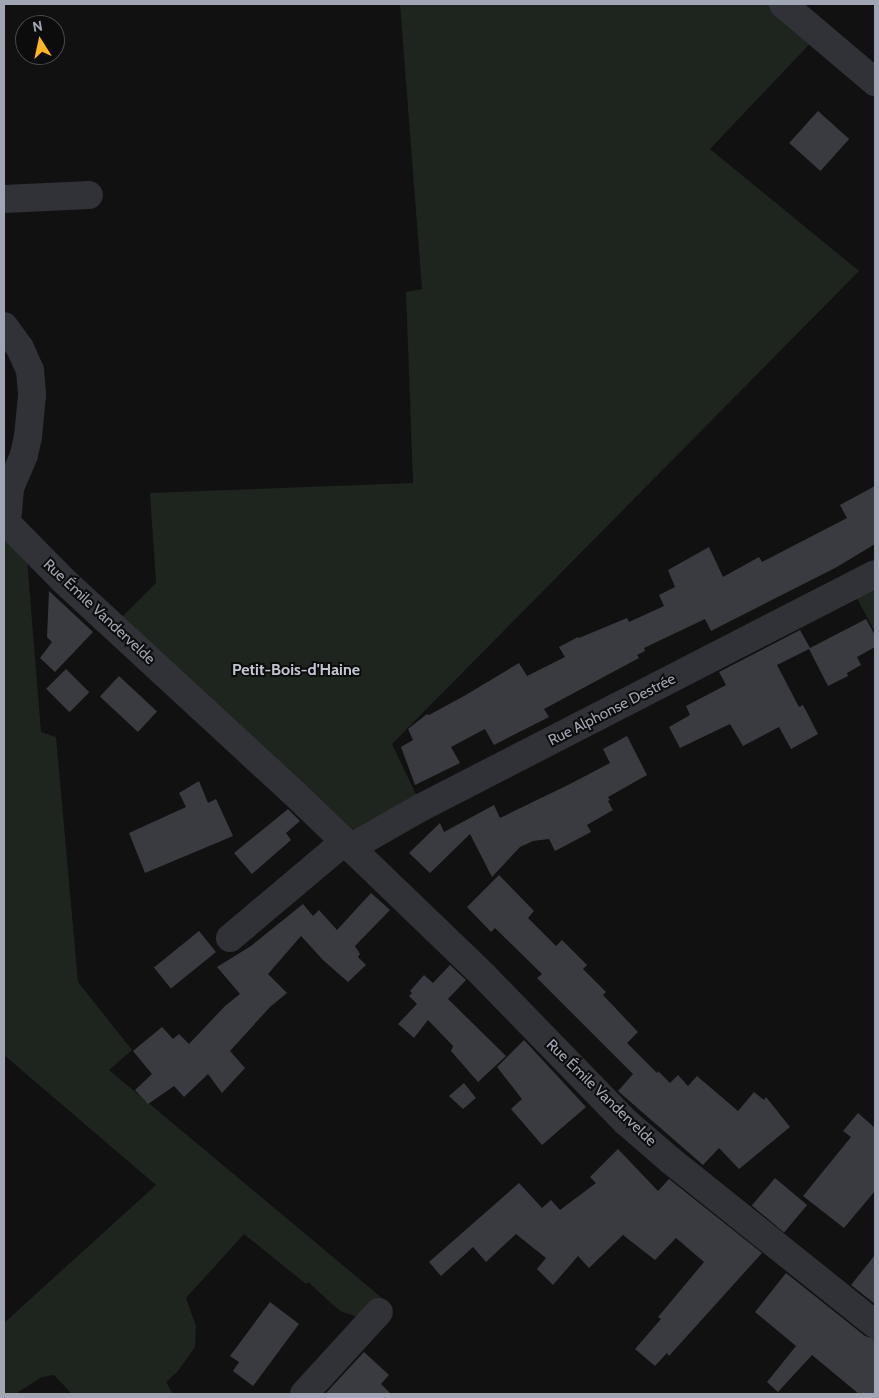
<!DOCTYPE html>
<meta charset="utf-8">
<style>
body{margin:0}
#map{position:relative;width:879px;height:1398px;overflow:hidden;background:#111112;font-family:Cabin,sans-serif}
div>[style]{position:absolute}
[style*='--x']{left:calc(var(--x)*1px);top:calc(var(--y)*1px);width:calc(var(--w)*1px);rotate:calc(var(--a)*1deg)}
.green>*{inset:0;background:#1d251e}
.building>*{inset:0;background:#3a3b40;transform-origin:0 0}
.minor>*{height:28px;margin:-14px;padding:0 14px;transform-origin:14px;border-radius:14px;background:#313238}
.tertiary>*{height:28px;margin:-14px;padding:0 14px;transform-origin:14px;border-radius:14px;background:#313238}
span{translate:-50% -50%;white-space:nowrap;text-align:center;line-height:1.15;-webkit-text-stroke:4px #0c0c0d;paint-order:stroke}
.street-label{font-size:15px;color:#a1a6b4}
.neighbourhood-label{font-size:16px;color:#c2c6d0;font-weight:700}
.frame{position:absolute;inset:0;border:5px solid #a1a6b4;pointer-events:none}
.north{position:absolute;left:15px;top:15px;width:50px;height:50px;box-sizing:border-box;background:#0c0c0d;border:1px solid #484a50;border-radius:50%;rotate:350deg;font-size:14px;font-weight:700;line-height:20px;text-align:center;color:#a1a6b4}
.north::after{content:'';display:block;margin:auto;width:18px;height:22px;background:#ffb51c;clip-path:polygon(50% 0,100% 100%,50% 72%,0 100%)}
</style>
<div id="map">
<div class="green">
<div style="clip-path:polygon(400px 4px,783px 4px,819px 34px,710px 149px,859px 271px,392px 744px,422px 807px,350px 848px,113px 626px,156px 583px,150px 493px,413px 483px,406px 292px,422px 289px)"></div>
<div style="clip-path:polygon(4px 536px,27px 559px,41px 732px,56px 737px,78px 982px,132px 1050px,109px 1070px,388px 1303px,375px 1316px,355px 1316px,340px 1311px,308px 1282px,306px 1284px,244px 1234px,186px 1298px,196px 1326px,195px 1347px,178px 1371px,166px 1382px,173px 1394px,72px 1394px,54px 1375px,42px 1377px,15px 1394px,4px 1394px,4px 1323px,156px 1185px,4px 1055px)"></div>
<div style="clip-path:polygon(875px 580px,875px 632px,853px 591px)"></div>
</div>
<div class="building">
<div style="left:818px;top:111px;width:42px;height:43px;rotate:42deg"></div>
<div style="clip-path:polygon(875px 486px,875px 544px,837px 567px,711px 631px,705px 619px,644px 648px,645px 651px,637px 655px,639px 658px,544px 709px,549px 717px,494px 745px,485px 729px,451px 747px,460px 763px,415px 785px,401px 747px,413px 740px,408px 729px,427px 714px,429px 715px,464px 696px,519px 663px,527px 676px,565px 657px,559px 647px,578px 637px,579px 638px,627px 618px,629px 622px,664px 606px,659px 595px,675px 587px,668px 570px,709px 547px,723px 577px,759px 557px,762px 562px,847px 518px,840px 505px)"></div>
<div style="clip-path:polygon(49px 591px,93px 632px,55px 672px,40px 658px,52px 642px,47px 637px)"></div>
<div style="clip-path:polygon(866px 619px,875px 635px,875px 647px,857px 657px,861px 665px,847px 673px,848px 676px,828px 686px,809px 649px,777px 665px,799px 707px,803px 705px,818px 734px,791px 749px,779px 727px,743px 746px,730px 724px,680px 748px,669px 727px,690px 715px,686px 706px,726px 685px,719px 672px,800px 630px,810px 648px)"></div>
<div style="left:66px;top:669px;width:33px;height:28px;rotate:45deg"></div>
<div style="left:119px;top:676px;width:52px;height:28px;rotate:43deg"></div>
<div style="clip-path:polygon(627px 736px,647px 775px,608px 797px,610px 800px,608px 801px,613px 810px,587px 825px,591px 832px,555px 851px,549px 839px,533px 841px,520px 847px,492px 877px,470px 834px,430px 873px,409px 853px,440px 823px,444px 832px,494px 805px,500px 818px,570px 784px,610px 763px,603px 749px)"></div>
<div style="clip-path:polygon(199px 781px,208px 803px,216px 799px,233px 836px,145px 873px,129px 833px,186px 807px,179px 793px)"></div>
<div style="clip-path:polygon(288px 809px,300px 821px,286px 833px,291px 840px,252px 874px,234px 853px)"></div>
<div style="clip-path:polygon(499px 875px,534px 911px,528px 918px,556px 946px,562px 940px,587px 965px,583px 969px,606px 992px,603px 995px,638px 1032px,627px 1043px,657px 1073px,658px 1071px,670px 1083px,678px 1075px,688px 1086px,697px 1076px,738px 1111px,754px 1092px,764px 1100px,766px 1097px,790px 1127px,739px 1169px,719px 1148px,703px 1165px,618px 1091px,633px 1074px,537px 978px,542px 974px,495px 928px,491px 932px,467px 907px)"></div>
<div style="clip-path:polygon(371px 893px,390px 910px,355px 946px,360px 954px,358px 957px,366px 965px,348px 982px,323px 960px,301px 936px,268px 974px,287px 993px,270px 1007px,230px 1051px,245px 1068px,222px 1093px,208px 1074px,184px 1097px,174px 1086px,148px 1104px,135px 1090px,152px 1074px,133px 1051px,162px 1027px,173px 1039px,179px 1034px,189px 1044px,225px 1006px,240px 994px,217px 967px,251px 946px,303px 904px,313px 916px,319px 910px,337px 930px)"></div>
<div style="left:199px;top:931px;width:27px;height:58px;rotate:51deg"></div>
<div style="clip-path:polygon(450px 965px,466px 980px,448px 999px,506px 1056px,478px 1082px,451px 1051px,453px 1046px,428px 1020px,414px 1038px,398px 1024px,417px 1004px,409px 996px,412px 993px,410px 991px,424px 975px,433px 983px)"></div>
<div style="clip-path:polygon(524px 1040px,586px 1107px,542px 1145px,511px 1109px,522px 1099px,497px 1067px)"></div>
<div style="clip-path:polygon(464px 1083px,476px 1098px,463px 1109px,449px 1096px)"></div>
<div style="clip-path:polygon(858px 1113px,875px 1128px,875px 1191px,844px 1228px,803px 1196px,851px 1137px,843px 1131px)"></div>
<div style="clip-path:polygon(618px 1149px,658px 1191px,669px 1179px,762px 1253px,669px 1356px,667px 1353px,655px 1366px,635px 1349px,661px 1319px,658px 1317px,704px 1262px,676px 1238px,655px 1260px,623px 1235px,589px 1268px,578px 1256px,553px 1285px,537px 1269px,546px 1258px,516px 1234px,486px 1262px,473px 1247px,441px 1276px,429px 1262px,519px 1183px,542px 1208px,551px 1200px,560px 1210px,596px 1183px,590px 1177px)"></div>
<div style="left:775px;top:1178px;width:42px;height:36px;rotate:40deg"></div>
<div style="clip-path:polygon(875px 1255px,875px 1304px,851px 1285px)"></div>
<div style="clip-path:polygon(786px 1273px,865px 1336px,875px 1339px,875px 1394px,859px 1394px,812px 1355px,778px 1392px,767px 1382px,796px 1346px,755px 1312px)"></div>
<div style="clip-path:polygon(270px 1302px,299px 1324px,253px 1386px,233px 1371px,239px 1362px,230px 1356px)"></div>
<div style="clip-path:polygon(364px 1352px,389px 1375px,381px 1384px,391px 1394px,325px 1394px)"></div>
</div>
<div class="minor">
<div style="--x:4;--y:199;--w:85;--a:-2.7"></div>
<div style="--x:4;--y:326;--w:27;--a:54"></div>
<div style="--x:20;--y:348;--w:24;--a:66"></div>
<div style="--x:30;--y:370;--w:25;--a:85"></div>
<div style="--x:32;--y:395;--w:42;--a:95.4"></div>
<div style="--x:28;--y:437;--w:18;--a:103"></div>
<div style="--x:24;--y:455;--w:36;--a:113"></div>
<div style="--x:10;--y:488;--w:35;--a:95"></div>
<div style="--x:7;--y:523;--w:80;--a:45.5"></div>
<div style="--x:63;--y:580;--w:316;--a:42.7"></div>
<div style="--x:295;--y:794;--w:262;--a:43.9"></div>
<div style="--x:484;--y:976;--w:204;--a:45.8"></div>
<div style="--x:626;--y:1122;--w:58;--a:40.8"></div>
<div style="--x:670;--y:1160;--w:263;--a:38.7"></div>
<div style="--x:350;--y:848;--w:83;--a:-29.7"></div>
<div style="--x:422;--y:807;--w:509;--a:-27.22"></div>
<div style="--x:230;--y:938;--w:149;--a:-40.1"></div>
<div style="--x:304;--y:1394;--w:111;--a:-47.6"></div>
</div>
<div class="tertiary">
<div style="--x:783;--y:4;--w:121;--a:40.3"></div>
</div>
<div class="street-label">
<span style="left:99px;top:612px;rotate:43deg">Rue Émile Vandervelde</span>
<span style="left:612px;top:710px;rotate:-27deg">Rue Alphonse Destrée</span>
<span style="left:601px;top:1093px;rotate:44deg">Rue Émile Vandervelde</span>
</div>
<div class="neighbourhood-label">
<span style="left:296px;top:670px">Petit-Bois-d'Haine</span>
</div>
<div class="frame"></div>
<div class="north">N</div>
</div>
